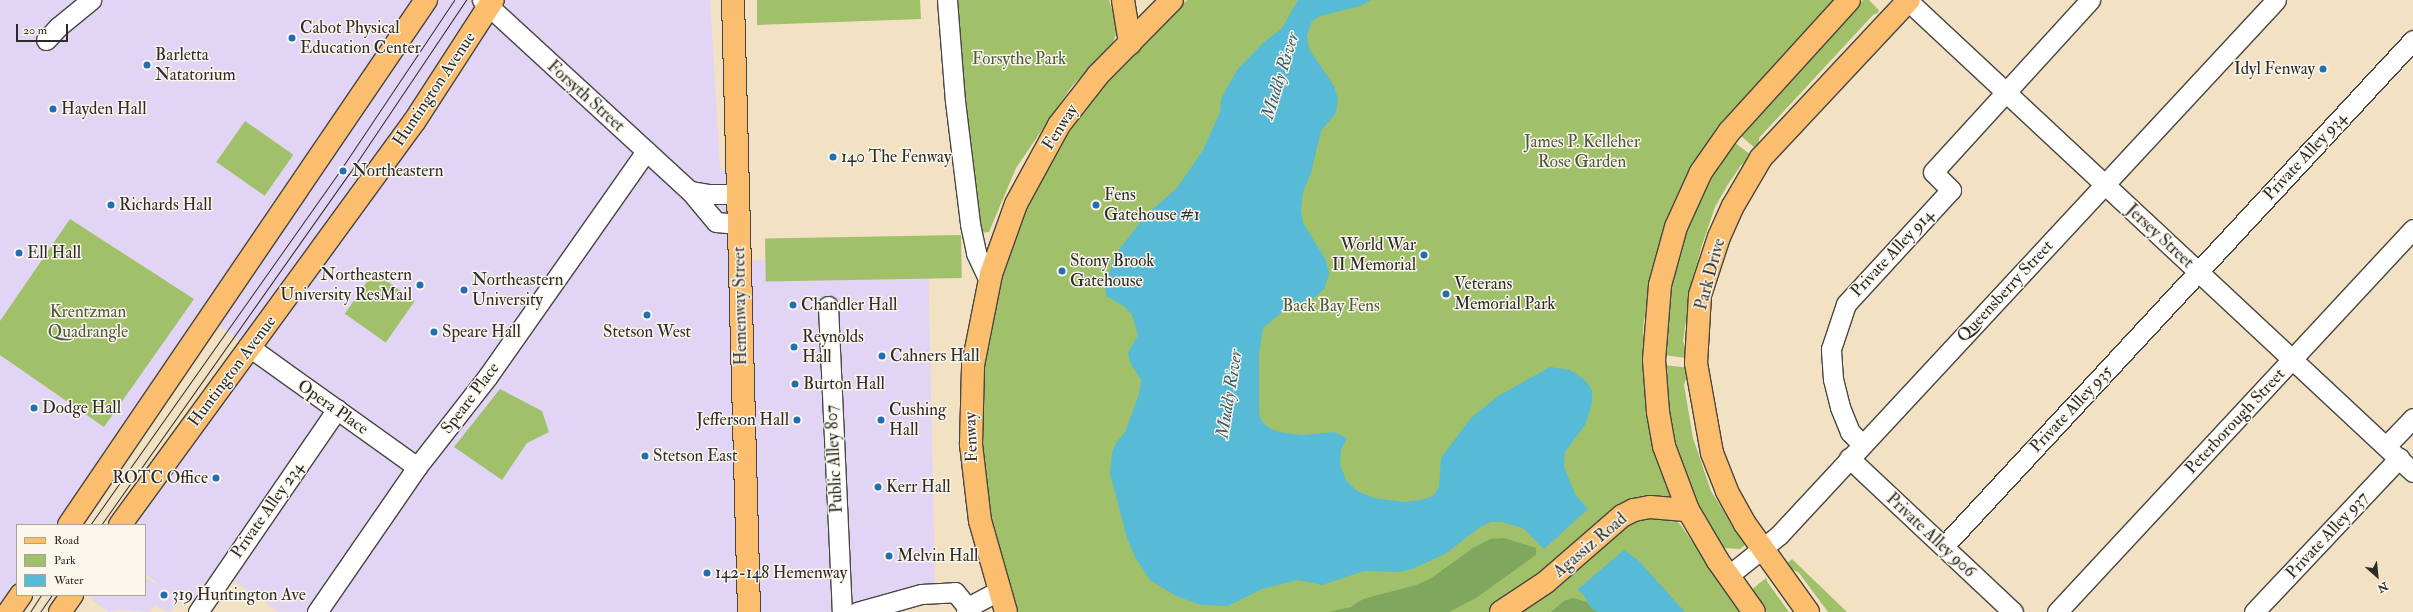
<!DOCTYPE html>
<style>
body{margin:0}
#map{position:relative;width:2413px;height:612px;overflow:hidden;background:#f2e1c3;font-family:"IM FELL Double Pica",serif}
div>[style]{position:absolute}
[style*='--x']{left:calc(var(--x)*1px);top:calc(var(--y)*1px);width:calc(var(--w)*1px);rotate:calc(var(--a)*1deg)}
.built>*{inset:0;background:#e1d4f4}
.green>*{inset:0;background:#a0c16a;transform-origin:0 0}
.forest>*{inset:0;background:#80a75e}
.water>*{inset:0;background:#57bad6}
.roads{filter:drop-shadow(1px 0 #494642) drop-shadow(-1px 0 #494642) drop-shadow(0 1px #494642) drop-shadow(0 -1px #494642)}
.minor>*{height:19px;margin:-9.5px;padding:0 9.5px;transform-origin:9.5px;border-radius:9.5px;background:#fff}
.major>*{height:22px;margin:-11px;padding:0 11px;transform-origin:11px;border-radius:11px;background:#fbbd6e}
.highway>*{height:22px;margin:-11px;padding:0 11px;transform-origin:11px;border-radius:11px;background:#fbbd6e}
.tram>*{height:1px;margin:-0.5px;padding:0 0.5px;transform-origin:0.5px;border-radius:0.5px;background:#2b2b2b}
.dots>*{width:11px;height:11px;translate:-50% -50%;box-sizing:border-box;border:2px solid #fbf7ec;border-radius:50%}
span{translate:-50% -50%;white-space:nowrap;text-align:center;line-height:1.15;-webkit-text-stroke:3px #fbf7ec;paint-order:stroke}
.poi-label{font-size:17px;color:#2b2b2b}
.left{translate:0 -50%;text-align:left}
.right{translate:-100% -50%;text-align:right}
.park-label{font-size:17px;color:#4e583e}
.street-label{font-size:17px;color:#2b2b2b}
.water-label{font-size:18px;color:#3a5d67;font-style:italic}
.legend{position:absolute;left:16px;top:524px;width:130px;height:72px;box-sizing:border-box;background:#fbf7ec;border:1px solid #a8a59f;margin:0;padding:5px 7px;list-style:none;font-size:12px;color:#2b2b2b}
.legend li{display:flex;align-items:center;gap:8px;height:20px}
.legend b{width:20px;border:1px solid #a8a59f}
.north{position:absolute;left:2357px;top:556px;width:40px;height:40px;-webkit-text-stroke:3px #fbf7ec;paint-order:stroke;rotate:153deg;font-size:11px;font-weight:700;line-height:16px;text-align:center;color:#2b2b2b}
.north::after{content:'';display:block;margin:auto;width:14px;height:18px;background:#2b2b2b;clip-path:polygon(50% 0,100% 100%,50% 72%,0 100%)}
.scale{position:absolute;left:16px;top:24px;width:52px;height:18px;box-sizing:border-box;border:2px solid #2b2b2b;border-top:0;padding-left:5px;font-size:12px;line-height:14px;white-space:nowrap;color:#2b2b2b;-webkit-text-stroke:3px #fbf7ec;paint-order:stroke}
</style>
<div id="map">
<div class="built">
<div style="clip-path:polygon(0 0,710px 0,720px 168px,737px 178px,740px 261px,928px 255px,935px 589px,856px 612px,279px 612px,218px 570px,192px 605px,183px 599px,169px 612px,158px 607px,156px 603px,149px 612px,118px 610px,109px 612px,91px 599px,94px 595px,145px 595px,145px 577px,155px 584px,157px 582px,145px 574px,145px 525px,120px 525px,248px 346px,210px 319px,69px 525px,17px 525px,17px 595px,0 612px)"></div>
</div>
<div class="green">
<div style="clip-path:polygon(757px 0,920px 0,921px 19px,757px 25px)"></div>
<div style="clip-path:polygon(957px 0,1109px 0,1118px 28px,1112px 46px,1072px 86px,1016px 168px,989px 232px,980px 233px,955px 15px)"></div>
<div style="clip-path:polygon(1187px 0,1836px 0,1716px 129px,1691px 169px,1668px 219px,1652px 272px,1643px 327px,1648px 407px,1672px 495px,1669px 500px,1489px 612px,1016px 612px,988px 517px,982px 465px,979px 387px,993px 302px,1025px 210px,1056px 150px,1098px 93px)"></div>
<div style="clip-path:polygon(1863px 0,1869px 0,1879px 10px,1878px 13px,1873px 15px,1759px 138px,1759px 147px,1755px 148px,1740px 135px)"></div>
<div style="left:245px;top:121px;width:59px;height:50px;rotate:35deg"></div>
<div style="clip-path:polygon(1734px 142px,1751px 155px,1750px 159px,1741px 165px,1727px 186px,1715px 207px,1702px 245px,1691px 286px,1683px 341px,1688px 353px,1686px 358px,1664px 355px,1669px 300px,1683px 238px,1701px 193px)"></div>
<div style="clip-path:polygon(70px 219px,194px 299px,104px 427px,0 355px,0 321px)"></div>
<div style="left:961px;top:235px;width:43px;height:196px;rotate:89deg"></div>
<div style="left:374px;top:272px;width:50px;height:51px;rotate:35deg"></div>
<div style="clip-path:polygon(1664px 365px,1690px 368px,1684px 385px,1693px 438px,1711px 491px,1745px 545px,1740px 549px,1724px 548px,1698px 506px,1673px 435px)"></div>
<div style="clip-path:polygon(500px 389px,542px 411px,549px 432px,527px 443px,502px 480px,454px 447px)"></div>
<div style="clip-path:polygon(1636px 515px,1673px 519px,1680px 524px,1741px 612px,1517px 612px)"></div>
<div style="clip-path:polygon(1792px 559px,1847px 612px,1828px 612px,1799px 573px,1785px 565px)"></div>
<div style="clip-path:polygon(1766px 578px,1768px 583px,1789px 612px,1767px 612px,1751px 590px)"></div>
</div>
<div class="forest">
<div style="clip-path:polygon(1504px 538px,1536px 548px,1536px 555px,1476px 598px,1449px 612px,1329px 612px,1351px 607px,1363px 599px,1416px 585px,1430px 579px,1473px 548px,1490px 539px)"></div>
<div style="clip-path:polygon(1573px 598px,1587px 602px,1592px 609px,1599px 612px,1551px 612px,1564px 601px)"></div>
</div>
<div class="water">
<div style="clip-path:polygon(1298px 0,1371px 0,1360px 6px,1320px 16px,1312px 21px,1307px 36px,1309px 49px,1334px 86px,1338px 99px,1336px 113px,1321px 131px,1311px 173px,1303px 192px,1301px 209px,1303px 223px,1326px 260px,1329px 275px,1324px 289px,1314px 298px,1285px 310px,1263px 328px,1259px 355px,1259px 413px,1262px 422px,1271px 429px,1284px 433px,1303px 435px,1334px 432px,1347px 438px,1341px 450px,1340px 464px,1346px 480px,1357px 491px,1374px 498px,1404px 502px,1421px 500px,1433px 496px,1439px 487px,1441px 458px,1470px 419px,1482px 409px,1498px 396px,1550px 367px,1570px 370px,1586px 381px,1592px 390px,1592px 404px,1585px 425px,1565px 452px,1564px 467px,1575px 494px,1588px 509px,1544px 549px,1523px 528px,1501px 522px,1491px 522px,1479px 528px,1445px 554px,1412px 569px,1399px 572px,1364px 571px,1322px 585px,1298px 580px,1262px 589px,1228px 606px,1201px 605px,1176px 596px,1150px 580px,1135px 557px,1127px 538px,1110px 473px,1112px 453px,1116px 443px,1125px 432px,1139px 394px,1141px 380px,1130px 362px,1128px 352px,1138px 335px,1132px 315px,1125px 307px,1106px 296px,1105px 286px,1115px 255px,1145px 216px,1177px 188px,1203px 150px,1220px 112px,1221px 99px,1237px 70px,1263px 43px,1282px 28px)"></div>
<div style="clip-path:polygon(1624px 550px,1638px 560px,1685px 612px,1599px 612px,1592px 609px,1583px 594px,1577px 590px)"></div>
</div>
<div class="roads">
<div class="minor">
<div style="--x:482;--y:0;--w:282;--a:42.6"></div>
<div style="--x:690;--y:191;--w:40;--a:50"></div>
<div style="--x:716;--y:222;--w:22;--a:5"></div>
<div style="--x:947;--y:0;--w:101;--a:85.5"></div>
<div style="--x:955;--y:101;--w:124;--a:83"></div>
<div style="--x:970;--y:224;--w:30;--a:78"></div>
<div style="--x:976;--y:253;--w:31;--a:65"></div>
<div style="--x:1907;--y:0;--w:692;--a:43.01"></div>
<div style="--x:46;--y:40;--w:18;--a:-47"></div>
<div style="--x:58;--y:27;--w:43;--a:-39.3"></div>
<div style="--x:690;--y:191;--w:18;--a:9"></div>
<div style="--x:708;--y:194;--w:30;--a:0"></div>
<div style="--x:828;--y:306;--w:306;--a:87.4"></div>
<div style="--x:248;--y:346;--w:208;--a:35.6"></div>
<div style="--x:1862;--y:444;--w:17;--a:-135"></div>
<div style="--x:1850;--y:432;--w:27;--a:-112"></div>
<div style="--x:1840;--y:407;--w:29;--a:-104"></div>
<div style="--x:1833;--y:379;--w:30;--a:-94"></div>
<div style="--x:1831;--y:349;--w:47;--a:-71.6"></div>
<div style="--x:1846;--y:304;--w:155;--a:-47.4"></div>
<div style="--x:1951;--y:190;--w:25;--a:-135"></div>
<div style="--x:1933;--y:172;--w:233;--a:-47.6"></div>
<div style="--x:2386;--y:446;--w:39;--a:-46"></div>
<div style="--x:1849;--y:458;--w:225;--a:43.2"></div>
<div style="--x:1944;--y:546;--w:690;--a:-47.17"></div>
<div style="--x:1728;--y:576;--w:65;--a:-38.8"></div>
<div style="--x:1779;--y:535;--w:730;--a:-47.11"></div>
<div style="--x:198;--y:612;--w:246;--a:-55.6"></div>
<div style="--x:317;--y:612;--w:176;--a:-55.4"></div>
<div style="--x:417;--y:467;--w:115;--a:-52"></div>
<div style="--x:488;--y:376;--w:275;--a:-54.9"></div>
<div style="--x:857;--y:612;--w:66;--a:-15.7"></div>
<div style="--x:921;--y:594;--w:34;--a:-3"></div>
<div style="--x:955;--y:592;--w:21;--a:51"></div>
<div style="--x:966;--y:612;--w:7;--a:-56"></div>
<div style="--x:970;--y:606;--w:32;--a:-28"></div>
<div style="--x:2057;--y:612;--w:523;--a:-47.09"></div>
<div style="--x:2254;--y:612;--w:212;--a:-46.7"></div>
</div>
<div class="major">
<div style="--x:733;--y:0;--w:612;--a:88.5"></div>
<div style="--x:1123;--y:0;--w:44;--a:80.8"></div>
<div style="--x:1688;--y:510;--w:68;--a:-110.6"></div>
<div style="--x:1664;--y:446;--w:35;--a:-100"></div>
<div style="--x:1658;--y:412;--w:52;--a:-94.4"></div>
<div style="--x:1654;--y:360;--w:75;--a:-85.4"></div>
<div style="--x:1660;--y:285;--w:60;--a:-74.6"></div>
<div style="--x:1676;--y:227;--w:60;--a:-65.6"></div>
<div style="--x:1701;--y:172;--w:49;--a:-55"></div>
<div style="--x:1729;--y:132;--w:178;--a:-47.7"></div>
<div style="--x:69;--y:525;--w:635;--a:-55.78"></div>
<div style="--x:120;--y:525;--w:499;--a:-53.9"></div>
<div style="--x:414;--y:122;--w:145;--a:-57.1"></div>
<div style="--x:9;--y:612;--w:21;--a:-55"></div>
<div style="--x:60;--y:612;--w:21;--a:-55"></div>
<div style="--x:1006;--y:612;--w:95;--a:-105.9"></div>
<div style="--x:980;--y:521;--w:78;--a:-96.7"></div>
<div style="--x:971;--y:444;--w:79;--a:-88.5"></div>
<div style="--x:973;--y:365;--w:93;--a:-78.8"></div>
<div style="--x:991;--y:274;--w:74;--a:-70.3"></div>
<div style="--x:1016;--y:204;--w:90;--a:-61.4"></div>
<div style="--x:1059;--y:125;--w:63;--a:-52"></div>
<div style="--x:1098;--y:75;--w:105;--a:-45.4"></div>
<div style="--x:1808;--y:612;--w:108;--a:-125.6"></div>
<div style="--x:1745;--y:524;--w:38;--a:-119"></div>
<div style="--x:1727;--y:491;--w:41;--a:-111.5"></div>
<div style="--x:1712;--y:453;--w:91;--a:-100.1"></div>
<div style="--x:1696;--y:363;--w:68;--a:-86.6"></div>
<div style="--x:1700;--y:295;--w:61;--a:-71.9"></div>
<div style="--x:1719;--y:237;--w:34;--a:-66"></div>
<div style="--x:1733;--y:206;--w:56;--a:-59.7"></div>
<div style="--x:1761;--y:158;--w:216;--a:-46.9"></div>
</div>
<div class="highway">
<div style="--x:1501;--y:612;--w:54;--a:-33.7"></div>
<div style="--x:1546;--y:582;--w:101;--a:-41"></div>
<div style="--x:1622;--y:516;--w:13;--a:-27"></div>
<div style="--x:1634;--y:510;--w:16;--a:-11"></div>
<div style="--x:1650;--y:507;--w:38;--a:5"></div>
<div style="--x:1688;--y:510;--w:59;--a:59.5"></div>
<div style="--x:1718;--y:561;--w:62;--a:54.8"></div>
</div>
</div>
<div class="tram">
<div style="--x:90;--y:525;--w:432;--a:-54.8"></div>
<div style="--x:339;--y:172;--w:207;--a:-56.2"></div>
<div style="--x:101;--y:525;--w:430;--a:-54.8"></div>
<div style="--x:349;--y:174;--w:210;--a:-56.1"></div>
<div style="--x:30;--y:612;--w:20;--a:-57"></div>
<div style="--x:40;--y:612;--w:21;--a:-55"></div>
</div>
<div class="dots">
<div style="left:292px;top:38px;background:#1f6fb2"></div>
<div style="left:147px;top:65px;background:#1f6fb2"></div>
<div style="left:2323px;top:69px;background:#1f6fb2"></div>
<div style="left:53px;top:109px;background:#1f6fb2"></div>
<div style="left:833px;top:157px;background:#1f6fb2"></div>
<div style="left:343px;top:171px;background:#1f6fb2"></div>
<div style="left:111px;top:205px;background:#1f6fb2"></div>
<div style="left:1096px;top:205px;background:#1f6fb2"></div>
<div style="left:19px;top:253px;background:#1f6fb2"></div>
<div style="left:1424px;top:255px;background:#1f6fb2"></div>
<div style="left:1062px;top:271px;background:#1f6fb2"></div>
<div style="left:420px;top:285px;background:#1f6fb2"></div>
<div style="left:464px;top:290px;background:#1f6fb2"></div>
<div style="left:1446px;top:294px;background:#1f6fb2"></div>
<div style="left:793px;top:305px;background:#1f6fb2"></div>
<div style="left:647px;top:315px;background:#1f6fb2"></div>
<div style="left:434px;top:332px;background:#1f6fb2"></div>
<div style="left:794px;top:347px;background:#1f6fb2"></div>
<div style="left:882px;top:356px;background:#1f6fb2"></div>
<div style="left:795px;top:384px;background:#1f6fb2"></div>
<div style="left:34px;top:408px;background:#1f6fb2"></div>
<div style="left:797px;top:420px;background:#1f6fb2"></div>
<div style="left:881px;top:420px;background:#1f6fb2"></div>
<div style="left:645px;top:456px;background:#1f6fb2"></div>
<div style="left:216px;top:478px;background:#1f6fb2"></div>
<div style="left:878px;top:487px;background:#1f6fb2"></div>
<div style="left:889px;top:556px;background:#1f6fb2"></div>
<div style="left:707px;top:573px;background:#1f6fb2"></div>
<div style="left:164px;top:595px;background:#1f6fb2"></div>
</div>
<div class="poi-label">
<span class="left" style="left:300px;top:38px">Cabot Physical<br>Education Center</span>
<span class="left" style="left:155px;top:65px">Barletta<br>Natatorium</span>
<span class="right" style="left:2315px;top:69px">Idyl Fenway</span>
<span class="left" style="left:61px;top:109px">Hayden Hall</span>
<span class="left" style="left:841px;top:157px">140 The Fenway</span>
<span class="left" style="left:352px;top:171px">Northeastern</span>
<span class="left" style="left:1104px;top:205px">Fens<br>Gatehouse #1</span>
<span class="left" style="left:119px;top:205px">Richards Hall</span>
<span class="right" style="left:1416px;top:255px">World War<br>II Memorial</span>
<span class="left" style="left:27px;top:253px">Ell Hall</span>
<span class="left" style="left:1070px;top:271px">Stony Brook<br>Gatehouse</span>
<span class="right" style="left:412px;top:285px">Northeastern<br>University ResMail</span>
<span class="left" style="left:472px;top:290px">Northeastern<br>University</span>
<span class="left" style="left:1454px;top:294px">Veterans<br>Memorial Park</span>
<span class="left" style="left:801px;top:305px">Chandler Hall</span>
<span class="left" style="left:442px;top:332px">Speare Hall</span>
<span style="left:647px;top:332px">Stetson West</span>
<span class="left" style="left:802px;top:347px">Reynolds<br>Hall</span>
<span class="left" style="left:890px;top:356px">Cahners Hall</span>
<span class="left" style="left:803px;top:384px">Burton Hall</span>
<span class="left" style="left:42px;top:408px">Dodge Hall</span>
<span class="left" style="left:889px;top:420px">Cushing<br>Hall</span>
<span class="right" style="left:789px;top:420px">Jefferson Hall</span>
<span class="left" style="left:653px;top:456px">Stetson East</span>
<span class="right" style="left:208px;top:478px">ROTC Office</span>
<span class="left" style="left:886px;top:487px">Kerr Hall</span>
<span class="left" style="left:897px;top:556px">Melvin Hall</span>
<span class="left" style="left:715px;top:573px">142-148 Hemenway</span>
<span class="left" style="left:172px;top:595px">319 Huntington Ave</span>
</div>
<div class="park-label">
<span style="left:1019px;top:59px">Forsythe Park</span>
<span style="left:1582px;top:152px">James P. Kelleher<br>Rose Garden</span>
<span style="left:1331px;top:306px">Back Bay Fens</span>
<span style="left:88px;top:322px">Krentzman<br>Quadrangle</span>
</div>
<div class="street-label">
<span style="left:434px;top:89px;rotate:-56deg">Huntington Avenue</span>
<span style="left:586px;top:96px;rotate:42deg">Forsyth Street</span>
<span style="left:1060px;top:127px;rotate:-57deg">Fenway</span>
<span style="left:2305px;top:156px;rotate:-47deg">Private Alley 934</span>
<span style="left:2160px;top:236px;rotate:43deg">Jersey Street</span>
<span style="left:1892px;top:253px;rotate:-47deg">Private Alley 914</span>
<span style="left:1710px;top:274px;rotate:-75deg">Park Drive</span>
<span style="left:2005px;top:291px;rotate:-47deg">Queensberry Street</span>
<span style="left:740px;top:306px;rotate:-91deg">Hemenway Street</span>
<span style="left:232px;top:371px;rotate:-53deg">Huntington Avenue</span>
<span style="left:470px;top:398px;rotate:-53deg">Speare Place</span>
<span style="left:333px;top:407px;rotate:35deg">Opera Place</span>
<span style="left:2071px;top:409px;rotate:-47deg">Private Alley 935</span>
<span style="left:2235px;top:421px;rotate:-47deg">Peterborough Street</span>
<span style="left:971px;top:437px;rotate:-92deg">Fenway</span>
<span style="left:834px;top:459px;rotate:-93deg">Public Alley 807</span>
<span style="left:267px;top:510px;rotate:-55deg">Private Alley 234</span>
<span style="left:1931px;top:535px;rotate:43deg">Private Alley 906</span>
<span style="left:2327px;top:535px;rotate:-47deg">Private Alley 937</span>
<span style="left:1590px;top:545px;rotate:-40deg">Agassiz Road</span>
</div>
<div class="water-label">
<span style="left:1281px;top:76px;rotate:-73deg">Muddy River</span>
<span style="left:1230px;top:394px;rotate:-81deg">Muddy River</span>
</div>
<ul class="legend">
<li><b style="height:5px;background:#fbbd6e"></b>Road</li>
<li><b style="height:11px;background:#a0c16a"></b>Park</li>
<li><b style="height:11px;background:#57bad6"></b>Water</li>
</ul>
<div class="north">N</div>
<div class="scale">20 m</div>
</div>
